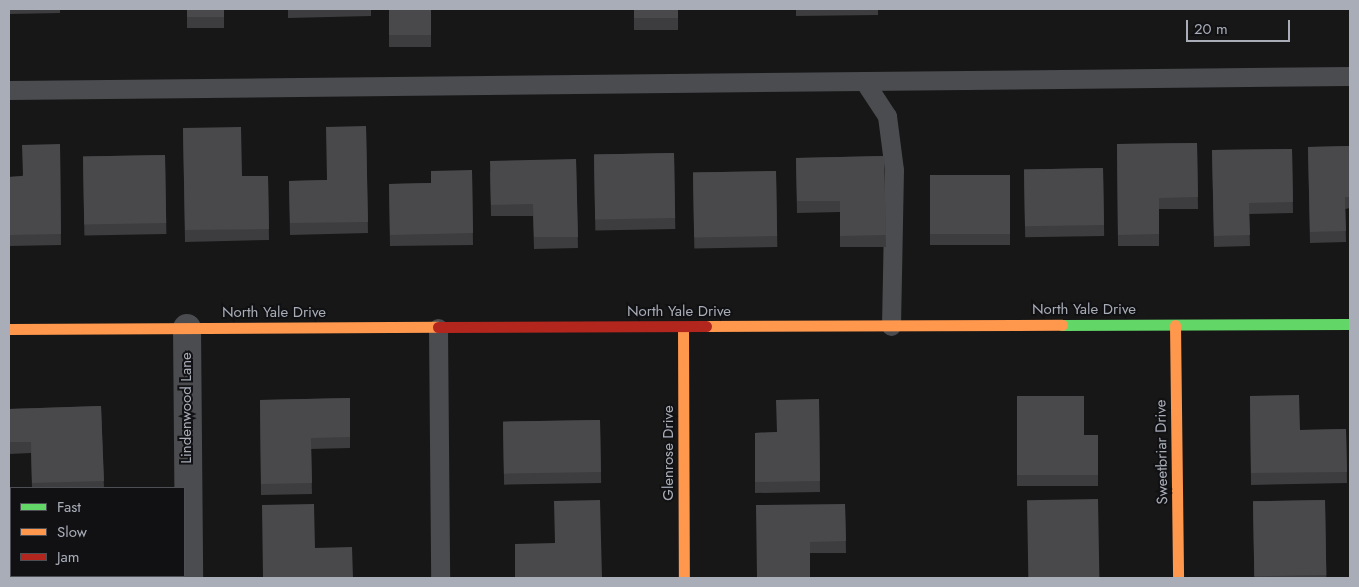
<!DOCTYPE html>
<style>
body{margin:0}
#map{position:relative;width:1359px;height:587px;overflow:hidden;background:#171717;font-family:Jost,sans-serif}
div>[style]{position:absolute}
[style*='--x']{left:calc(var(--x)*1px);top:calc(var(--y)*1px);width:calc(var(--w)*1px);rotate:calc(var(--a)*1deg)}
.lane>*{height:19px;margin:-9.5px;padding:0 9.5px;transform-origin:9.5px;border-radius:9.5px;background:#4b4c50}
.street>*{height:28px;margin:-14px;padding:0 14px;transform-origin:14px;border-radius:14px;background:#4b4c50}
.fast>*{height:11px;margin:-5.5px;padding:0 5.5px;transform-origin:5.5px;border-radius:5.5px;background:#63d668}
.slow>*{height:11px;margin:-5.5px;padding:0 5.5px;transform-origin:5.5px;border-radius:5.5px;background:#ff974d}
.jam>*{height:11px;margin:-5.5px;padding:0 5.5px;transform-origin:5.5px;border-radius:5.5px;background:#b3261e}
.wall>*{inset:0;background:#3d3d3f;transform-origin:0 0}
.building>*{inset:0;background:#49494c;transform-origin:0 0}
span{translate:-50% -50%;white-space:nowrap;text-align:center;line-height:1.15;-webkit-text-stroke:4px #111113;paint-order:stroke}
.street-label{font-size:15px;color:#a8adb8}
.frame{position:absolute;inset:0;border:10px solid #a8adb8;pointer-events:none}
.legend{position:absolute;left:10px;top:487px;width:175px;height:90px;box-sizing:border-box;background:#111113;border:1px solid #4d4f55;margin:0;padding:6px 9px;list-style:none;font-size:15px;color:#a8adb8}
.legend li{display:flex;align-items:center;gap:10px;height:25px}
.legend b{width:25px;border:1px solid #4d4f55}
.scale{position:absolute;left:1186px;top:20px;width:104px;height:22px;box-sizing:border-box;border:2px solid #a8adb8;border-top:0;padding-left:6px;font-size:15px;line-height:18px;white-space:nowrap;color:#a8adb8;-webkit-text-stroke:4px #111113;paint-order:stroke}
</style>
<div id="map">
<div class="lane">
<div style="--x:864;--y:81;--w:42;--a:56.7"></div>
<div style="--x:887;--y:116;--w:54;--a:82.6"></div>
<div style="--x:894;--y:170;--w:156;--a:91.1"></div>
<div style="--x:9;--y:90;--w:1341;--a:-0.6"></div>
<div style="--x:438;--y:328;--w:250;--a:89.5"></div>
</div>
<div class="street">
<div style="--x:187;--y:328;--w:250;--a:89.5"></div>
</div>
<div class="fast">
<div style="--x:1062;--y:325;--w:288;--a:-0.2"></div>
</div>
<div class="slow">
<div style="--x:1175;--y:325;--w:253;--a:89.3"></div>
<div style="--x:706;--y:326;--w:356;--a:-0.2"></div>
<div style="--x:683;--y:327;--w:251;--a:89.8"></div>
<div style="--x:9;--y:329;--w:429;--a:-0.3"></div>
</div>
<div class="jam">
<div style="--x:438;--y:327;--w:268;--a:-0.2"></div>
</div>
<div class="wall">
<div style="clip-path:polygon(9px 9px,60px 9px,60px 13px,9px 14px)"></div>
<div style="left:187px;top:9px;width:37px;height:19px"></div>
<div style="clip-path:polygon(288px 9px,371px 9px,371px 16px,288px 18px)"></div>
<div style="left:389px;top:9px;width:42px;height:38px"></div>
<div style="left:634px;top:9px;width:44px;height:21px"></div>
<div style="clip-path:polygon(796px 9px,878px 9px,878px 15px,796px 16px)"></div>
<div style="clip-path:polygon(366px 126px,368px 233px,290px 235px,289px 181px,327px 180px)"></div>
<div style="clip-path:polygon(183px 128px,242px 176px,268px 176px,269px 240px,185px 242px)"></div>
<div style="clip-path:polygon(1197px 143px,1198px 209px,1159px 209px,1159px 246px,1118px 246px,1117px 144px)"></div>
<div style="clip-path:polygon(60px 144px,61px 245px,9px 246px,9px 177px,22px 176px)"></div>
<div style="clip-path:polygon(1350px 146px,1350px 208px,1345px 209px,1346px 242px,1310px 243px,1308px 147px)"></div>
<div style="clip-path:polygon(1292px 149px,1293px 213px,1249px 214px,1250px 246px,1214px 247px,1212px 150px)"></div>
<div style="left:674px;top:153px;width:76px;height:80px;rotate:89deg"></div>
<div style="left:165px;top:155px;width:79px;height:82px;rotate:89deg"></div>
<div style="clip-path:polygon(884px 156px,886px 247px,840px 247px,840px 212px,797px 213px,796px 158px)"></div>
<div style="clip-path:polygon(576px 159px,578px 248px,534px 249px,533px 216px,491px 216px,490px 172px)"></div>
<div style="left:1103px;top:168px;width:68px;height:79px;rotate:89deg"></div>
<div style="clip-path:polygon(472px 170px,473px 245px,390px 246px,389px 184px,431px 183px)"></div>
<div style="left:776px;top:171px;width:76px;height:83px;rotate:89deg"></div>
<div style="left:930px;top:175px;width:80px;height:70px"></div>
<div style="clip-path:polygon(1017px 396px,1084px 435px,1098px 435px,1098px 486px,1017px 486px)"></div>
<div style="clip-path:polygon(1250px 396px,1300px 430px,1346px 429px,1347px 483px,1251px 485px)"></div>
<div style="clip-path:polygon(350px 398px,350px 448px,311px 449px,312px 494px,261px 495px,260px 400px)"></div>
<div style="clip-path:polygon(819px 399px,820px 492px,755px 493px,755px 433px,777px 432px)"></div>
<div style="clip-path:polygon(101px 406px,104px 488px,32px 488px,31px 453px,9px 454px,9px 409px)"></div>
<div style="left:600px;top:420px;width:63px;height:97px;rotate:89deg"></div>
<div style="left:1325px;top:500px;width:78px;height:72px;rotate:89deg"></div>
<div style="clip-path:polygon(845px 504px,846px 553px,810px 553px,757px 578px)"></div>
<div style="left:11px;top:506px;width:52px;height:2px;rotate:90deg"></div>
</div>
<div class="building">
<div style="left:187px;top:9px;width:37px;height:8px"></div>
<div style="left:389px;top:9px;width:42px;height:26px"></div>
<div style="left:634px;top:9px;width:44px;height:9px"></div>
<div style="clip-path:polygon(366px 126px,368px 222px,290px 223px,289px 181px,327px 180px,326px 127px)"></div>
<div style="clip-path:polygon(241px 127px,242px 176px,268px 176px,269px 229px,185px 230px,183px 128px)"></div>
<div style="clip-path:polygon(1197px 143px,1198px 197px,1159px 198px,1159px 234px,1118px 235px,1117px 144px)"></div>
<div style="clip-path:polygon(60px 144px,61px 234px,9px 235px,9px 177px,23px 176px,22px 145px)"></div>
<div style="clip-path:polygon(1350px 146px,1350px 197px,1345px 197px,1346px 231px,1310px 232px,1308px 147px)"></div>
<div style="clip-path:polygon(1292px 149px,1293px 202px,1249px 203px,1250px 235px,1214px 236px,1212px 150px)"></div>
<div style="left:674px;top:153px;width:65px;height:80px;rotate:89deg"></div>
<div style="left:165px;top:155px;width:68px;height:82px;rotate:89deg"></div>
<div style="clip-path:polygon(884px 156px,886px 235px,840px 236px,840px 201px,797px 201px,796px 158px)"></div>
<div style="clip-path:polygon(576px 159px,578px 237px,534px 237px,533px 204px,491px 205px,490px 161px)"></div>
<div style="left:1103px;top:168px;width:57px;height:79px;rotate:89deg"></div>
<div style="clip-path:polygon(472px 170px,473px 233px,390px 235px,389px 184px,431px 183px,431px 171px)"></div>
<div style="left:776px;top:171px;width:65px;height:83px;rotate:89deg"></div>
<div style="left:930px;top:175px;width:80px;height:59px"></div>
<div style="clip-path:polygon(1299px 395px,1300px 430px,1346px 429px,1347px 472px,1251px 473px,1250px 396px)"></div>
<div style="clip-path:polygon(1017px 396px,1084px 396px,1084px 435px,1098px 435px,1098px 475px,1017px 475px)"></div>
<div style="clip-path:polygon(350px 398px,350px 437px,311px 438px,312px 483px,261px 484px,260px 400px)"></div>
<div style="clip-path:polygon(819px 399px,820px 481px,755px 482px,755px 433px,777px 432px,776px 400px)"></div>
<div style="clip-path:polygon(101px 406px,104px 481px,32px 483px,31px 442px,9px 442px,9px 409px)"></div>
<div style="left:600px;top:420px;width:52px;height:97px;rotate:89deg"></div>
<div style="left:1098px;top:499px;width:79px;height:71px;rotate:89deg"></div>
<div style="clip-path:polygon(600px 500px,602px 578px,515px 578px,515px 544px,555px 543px,554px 501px)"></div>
<div style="left:1325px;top:500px;width:75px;height:72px;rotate:89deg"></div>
<div style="clip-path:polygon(314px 504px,315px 548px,352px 547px,353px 578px,263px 578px,262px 505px)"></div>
<div style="clip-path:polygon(845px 504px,846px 541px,810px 542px,810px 578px,757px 578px,756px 505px)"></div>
<div style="left:11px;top:506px;width:41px;height:2px;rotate:90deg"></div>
<div style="left:43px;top:576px;width:55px;height:2px"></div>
</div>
<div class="street-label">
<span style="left:1084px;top:310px">North Yale Drive</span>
<span style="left:679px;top:312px">North Yale Drive</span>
<span style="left:274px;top:313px">North Yale Drive</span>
<span style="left:187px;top:408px;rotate:-90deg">Lindenwood Lane</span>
<span style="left:1162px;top:452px;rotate:-91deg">Sweetbriar Drive</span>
<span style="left:669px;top:453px;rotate:-90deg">Glenrose Drive</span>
</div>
<div class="frame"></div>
<ul class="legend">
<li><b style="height:6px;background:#63d668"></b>Fast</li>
<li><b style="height:6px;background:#ff974d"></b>Slow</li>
<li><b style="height:6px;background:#b3261e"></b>Jam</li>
</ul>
<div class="scale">20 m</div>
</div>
